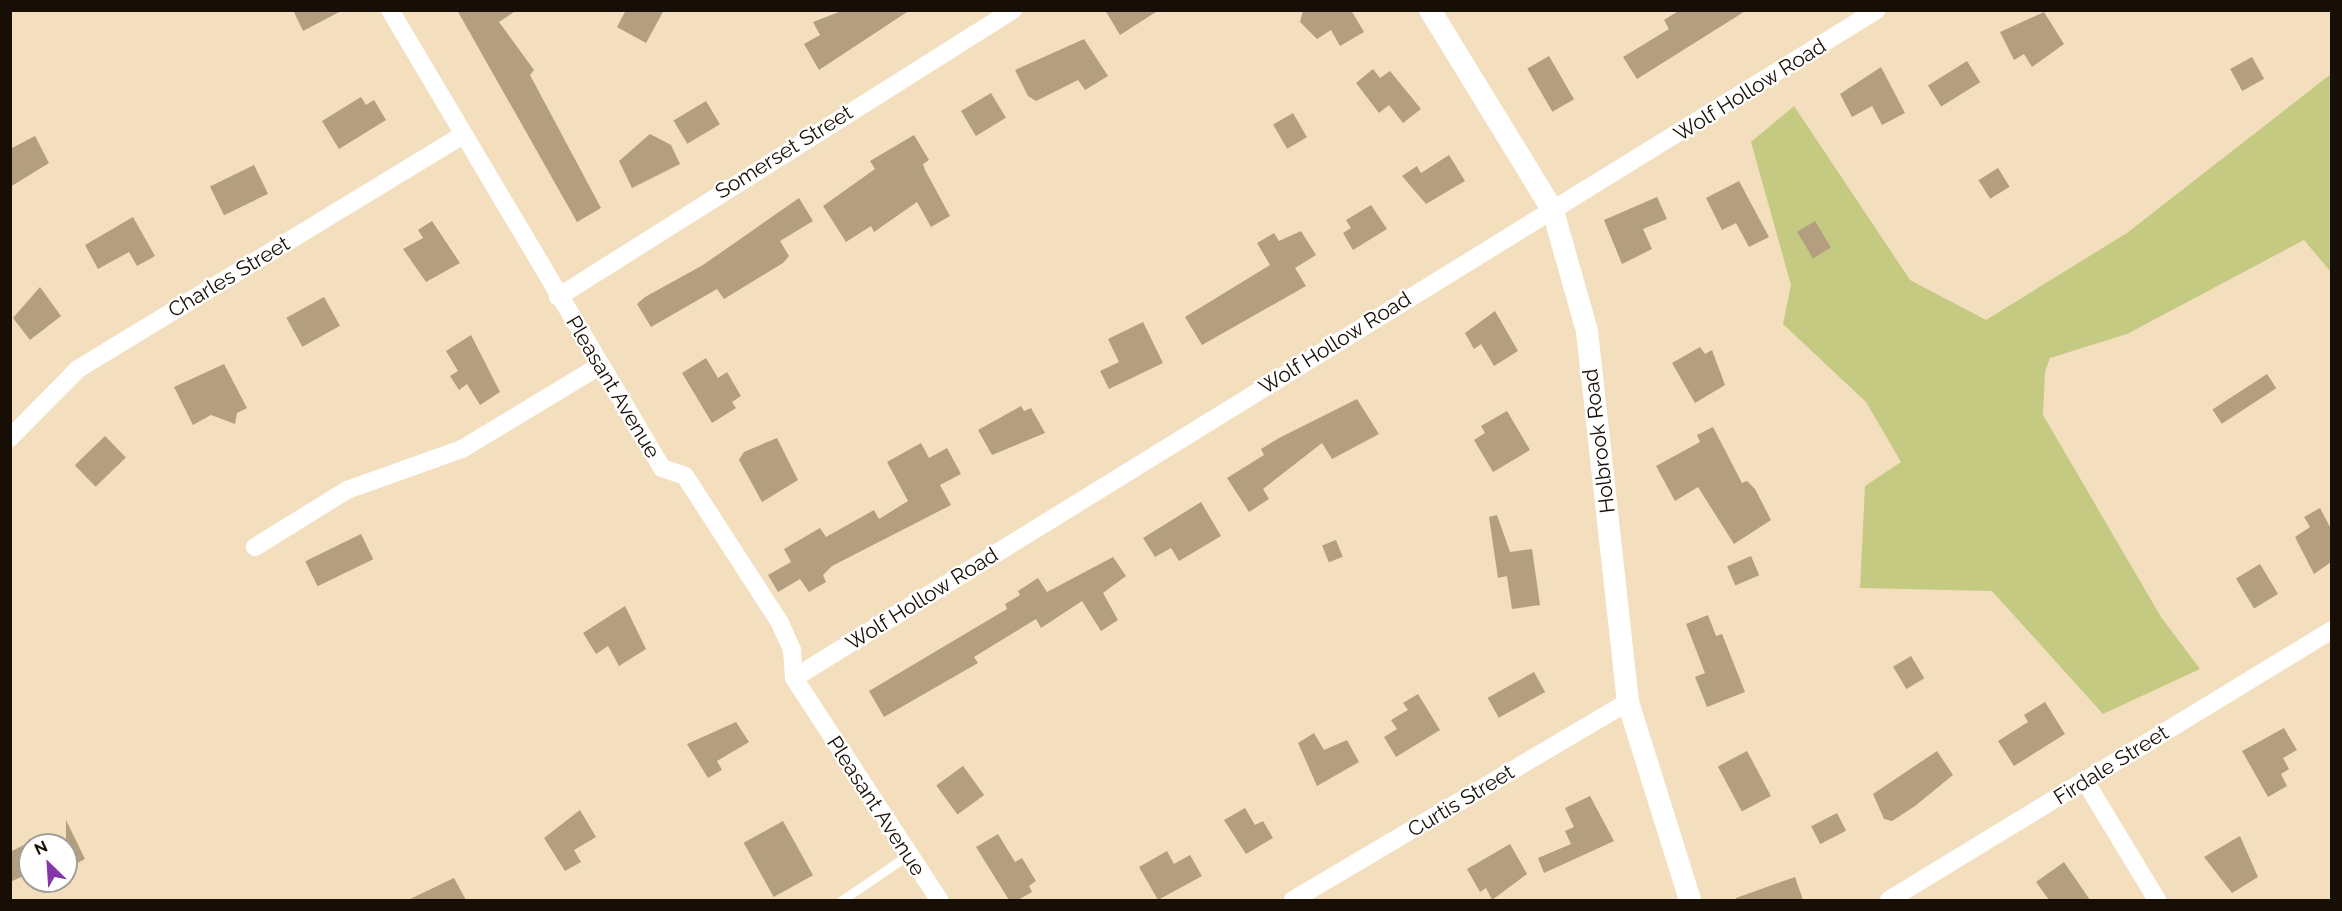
<!DOCTYPE html>
<style>
body{margin:0}
#map{position:relative;width:2342px;height:911px;overflow:hidden;background:#f3debd;font-family:Raleway,sans-serif}
div>[style]{position:absolute}
[style*='--x']{left:calc(var(--x)*1px);top:calc(var(--y)*1px);width:calc(var(--w)*1px);rotate:calc(var(--a)*1deg)}
.green>*{inset:0;background:#c5ca83}
.building>*{inset:0;background:#b39f7f;transform-origin:0 0}
.service>*{height:9px;margin:-4.5px;padding:0 4.5px;transform-origin:4.5px;border-radius:4.5px;background:#fff}
.minor>*{height:18px;margin:-9px;padding:0 9px;transform-origin:9px;border-radius:9px;background:#fff}
.tertiary>*{height:22px;margin:-11px;padding:0 11px;transform-origin:11px;border-radius:11px;background:#fff}
span{translate:-50% -50%;white-space:nowrap;text-align:center;line-height:1.15;-webkit-text-stroke:4.5px #fff;paint-order:stroke}
.street-label{font-size:21px;color:#170f05}
.frame{position:absolute;inset:0;border:12px solid #170f05;pointer-events:none}
.north{position:absolute;left:18px;top:833px;width:60px;height:60px;box-sizing:border-box;background:#fff;border:2px solid #a29f9b;border-radius:50%;rotate:335deg;font-size:16px;font-weight:700;line-height:24px;text-align:center;color:#170f05}
.north::after{content:'';display:block;margin:auto;width:21px;height:27px;background:#8537a8;clip-path:polygon(50% 0,100% 100%,50% 72%,0 100%)}
</style>
<div id="map">
<div class="green">
<div style="clip-path:polygon(2331px 74px,2331px 272px,2304px 240px,2127px 334px,2050px 358px,2045px 372px,2043px 415px,2161px 617px,2200px 669px,2103px 714px,1992px 591px,1860px 588px,1865px 486px,1901px 462px,1866px 402px,1783px 324px,1791px 285px,1751px 142px,1794px 106px,1910px 280px,1986px 320px,2127px 233px)"></div>
</div>
<div class="building">
<div style="clip-path:polygon(293px 10px,343px 10px,303px 31px)"></div>
<div style="clip-path:polygon(457px 10px,517px 10px,499px 22px,534px 70px,530px 75px,601px 208px,577px 222px)"></div>
<div style="clip-path:polygon(626px 10px,664px 10px,646px 43px,617px 27px)"></div>
<div style="clip-path:polygon(844px 10px,910px 10px,819px 70px,804px 44px,820px 35px,813px 22px)"></div>
<div style="clip-path:polygon(1105px 10px,1159px 10px,1120px 35px)"></div>
<div style="clip-path:polygon(1303px 10px,1351px 10px,1364px 32px,1340px 46px,1331px 30px,1317px 39px,1300px 22px)"></div>
<div style="clip-path:polygon(1680px 10px,1747px 10px,1637px 79px,1623px 57px,1669px 29px,1664px 20px)"></div>
<div style="clip-path:polygon(2044px 12px,2064px 44px,2032px 67px,2024px 54px,2014px 60px,2000px 32px)"></div>
<div style="clip-path:polygon(1084px 39px,1108px 76px,1085px 90px,1078px 80px,1036px 101px,1028px 96px,1015px 70px)"></div>
<div style="left:1549px;top:56px;width:50px;height:25px;rotate:60deg"></div>
<div style="left:2252px;top:57px;width:25px;height:25px;rotate:61deg"></div>
<div style="left:1967px;top:61px;width:25px;height:46px;rotate:58deg"></div>
<div style="clip-path:polygon(1881px 67px,1905px 113px,1882px 125px,1872px 106px,1852px 117px,1840px 94px)"></div>
<div style="clip-path:polygon(1373px 69px,1380px 78px,1390px 71px,1421px 109px,1403px 123px,1389px 105px,1379px 113px,1356px 83px)"></div>
<div style="left:991px;top:93px;width:29px;height:35px;rotate:59deg"></div>
<div style="clip-path:polygon(361px 97px,366px 105px,374px 100px,386px 120px,339px 149px,322px 121px)"></div>
<div style="left:706px;top:101px;width:27px;height:38px;rotate:59deg"></div>
<div style="left:1293px;top:113px;width:28px;height:23px;rotate:60deg"></div>
<div style="clip-path:polygon(650px 134px,671px 145px,680px 164px,632px 188px,619px 161px)"></div>
<div style="clip-path:polygon(914px 135px,929px 160px,923px 164px,925px 170px,950px 216px,931px 227px,917px 202px,874px 232px,871px 226px,846px 242px,823px 206px,875px 169px,870px 161px)"></div>
<div style="clip-path:polygon(35px 136px,49px 163px,10px 187px,10px 149px)"></div>
<div style="clip-path:polygon(1449px 155px,1465px 181px,1426px 204px,1402px 176px,1417px 166px,1421px 173px)"></div>
<div style="left:254px;top:165px;width:32px;height:49px;rotate:64deg"></div>
<div style="left:1998px;top:168px;width:22px;height:23px;rotate:58deg"></div>
<div style="clip-path:polygon(1739px 181px,1769px 237px,1749px 247px,1736px 223px,1722px 230px,1706px 198px)"></div>
<div style="clip-path:polygon(1657px 197px,1667px 219px,1643px 229px,1652px 249px,1622px 264px,1604px 220px)"></div>
<div style="clip-path:polygon(799px 198px,813px 221px,780px 241px,789px 256px,783px 263px,724px 299px,717px 289px,651px 327px,637px 304px,645px 297px,703px 265px)"></div>
<div style="clip-path:polygon(1371px 205px,1387px 229px,1353px 250px,1343px 233px,1351px 228px,1346px 220px)"></div>
<div style="clip-path:polygon(133px 217px,155px 256px,137px 266px,129px 252px,98px 269px,85px 245px)"></div>
<div style="clip-path:polygon(432px 221px,460px 263px,426px 282px,403px 249px,423px 238px,418px 230px)"></div>
<div style="left:1815px;top:221px;width:31px;height:21px;rotate:59deg"></div>
<div style="clip-path:polygon(1301px 231px,1316px 255px,1295px 268px,1306px 286px,1202px 345px,1185px 317px,1270px 265px,1257px 243px,1274px 233px,1279px 241px)"></div>
<div style="clip-path:polygon(40px 287px,61px 316px,30px 340px,13px 318px)"></div>
<div style="left:324px;top:297px;width:33px;height:43px;rotate:61deg"></div>
<div style="clip-path:polygon(1495px 311px,1518px 351px,1494px 366px,1481px 344px,1474px 349px,1465px 333px)"></div>
<div style="clip-path:polygon(1143px 322px,1163px 363px,1109px 389px,1100px 371px,1119px 362px,1108px 339px)"></div>
<div style="clip-path:polygon(471px 335px,500px 392px,480px 405px,467px 384px,459px 390px,450px 376px,458px 371px,446px 351px)"></div>
<div style="clip-path:polygon(1700px 347px,1705px 354px,1712px 350px,1725px 385px,1695px 403px,1672px 363px)"></div>
<div style="clip-path:polygon(706px 358px,718px 378px,727px 372px,741px 396px,732px 402px,736px 408px,712px 423px,682px 373px)"></div>
<div style="clip-path:polygon(224px 364px,247px 408px,237px 413px,235px 424px,211px 415px,193px 425px,174px 387px)"></div>
<div style="left:2267px;top:374px;width:17px;height:65px;rotate:57deg"></div>
<div style="clip-path:polygon(1357px 399px,1379px 434px,1332px 459px,1322px 443px,1263px 489px,1269px 499px,1249px 512px,1227px 478px,1264px 455px,1261px 449px,1279px 438px)"></div>
<div style="clip-path:polygon(1021px 406px,1024px 411px,1031px 408px,1045px 433px,992px 455px,978px 430px)"></div>
<div style="clip-path:polygon(1507px 411px,1530px 450px,1493px 472px,1474px 440px,1485px 433px,1481px 426px)"></div>
<div style="clip-path:polygon(1713px 427px,1742px 483px,1747px 481px,1755px 489px,1771px 520px,1734px 544px,1698px 487px,1675px 501px,1656px 466px,1700px 442px,1697px 435px)"></div>
<div style="left:105px;top:436px;width:30px;height:42px;rotate:46deg"></div>
<div style="clip-path:polygon(777px 438px,798px 480px,762px 502px,739px 460px,744px 452px)"></div>
<div style="clip-path:polygon(921px 443px,929px 458px,947px 448px,961px 474px,940px 485px,951px 505px,832px 566px,823px 575px,826px 582px,809px 592px,800px 579px,778px 592px,768px 575px,791px 562px,784px 549px,820px 528px,826px 537px,874px 510px,879px 519px,908px 501px,887px 462px)"></div>
<div style="clip-path:polygon(1201px 502px,1221px 536px,1179px 561px,1171px 548px,1155px 557px,1143px 538px)"></div>
<div style="clip-path:polygon(2320px 508px,2331px 529px,2331px 562px,2314px 574px,2295px 537px,2310px 527px,2304px 517px)"></div>
<div style="clip-path:polygon(1497px 515px,1510px 552px,1532px 549px,1540px 605px,1512px 609px,1507px 576px,1498px 578px,1489px 517px)"></div>
<div style="left:361px;top:534px;width:28px;height:62px;rotate:64deg"></div>
<div style="left:1336px;top:540px;width:18px;height:15px;rotate:68deg"></div>
<div style="left:1751px;top:556px;width:21px;height:26px;rotate:67deg"></div>
<div style="clip-path:polygon(1113px 557px,1126px 576px,1103px 593px,1118px 620px,1101px 631px,1082px 601px,1041px 628px,1036px 619px,974px 657px,978px 663px,884px 717px,869px 691px,1007px 609px,1005px 604px,1020px 595px,1018px 591px,1038px 578px,1047px 592px)"></div>
<div style="left:2260px;top:564px;width:35px;height:28px;rotate:59deg"></div>
<div style="clip-path:polygon(625px 606px,646px 649px,619px 666px,608px 646px,596px 654px,583px 633px)"></div>
<div style="clip-path:polygon(1708px 615px,1716px 636px,1722px 634px,1745px 692px,1707px 707px,1695px 677px,1705px 673px,1686px 624px)"></div>
<div style="left:1911px;top:656px;width:26px;height:21px;rotate:59deg"></div>
<div style="left:1534px;top:672px;width:23px;height:53px;rotate:61deg"></div>
<div style="clip-path:polygon(1418px 694px,1440px 730px,1396px 757px,1384px 737px,1397px 729px,1391px 720px,1408px 710px,1403px 703px)"></div>
<div style="clip-path:polygon(2045px 702px,2065px 734px,2014px 766px,1998px 741px,2028px 722px,2024px 715px)"></div>
<div style="clip-path:polygon(736px 722px,749px 742px,717px 761px,722px 770px,708px 778px,687px 744px)"></div>
<div style="clip-path:polygon(2284px 728px,2297px 750px,2283px 758px,2289px 769px,2281px 774px,2287px 786px,2268px 797px,2242px 751px)"></div>
<div style="clip-path:polygon(1314px 733px,1324px 750px,1347px 740px,1359px 762px,1317px 786px,1298px 743px)"></div>
<div style="left:1747px;top:751px;width:51px;height:33px;rotate:62deg"></div>
<div style="clip-path:polygon(1937px 751px,1953px 775px,1915px 806px,1892px 821px,1884px 819px,1873px 794px)"></div>
<div style="left:963px;top:766px;width:36px;height:33px;rotate:54deg"></div>
<div style="clip-path:polygon(1590px 796px,1614px 841px,1544px 873px,1538px 858px,1571px 844px,1565px 831px,1574px 827px,1565px 808px)"></div>
<div style="clip-path:polygon(1245px 808px,1255px 825px,1263px 821px,1273px 838px,1246px 854px,1224px 820px)"></div>
<div style="clip-path:polygon(580px 810px,596px 837px,574px 850px,581px 862px,565px 871px,544px 838px)"></div>
<div style="left:1837px;top:813px;width:20px;height:29px;rotate:63deg"></div>
<div style="clip-path:polygon(66px 820px,85px 859px,66px 869px)"></div>
<div style="left:783px;top:821px;width:62px;height:45px;rotate:61deg"></div>
<div style="clip-path:polygon(998px 834px,1015px 862px,1022px 858px,1036px 881px,1029px 886px,1032px 892px,1018px 900px,1009px 900px,976px 847px)"></div>
<div style="clip-path:polygon(2240px 836px,2258px 877px,2232px 893px,2204px 857px)"></div>
<div style="clip-path:polygon(30px 842px,30px 873px,10px 882px,10px 852px)"></div>
<div style="clip-path:polygon(1510px 844px,1527px 874px,1492px 900px,1486px 888px,1480px 892px,1467px 869px)"></div>
<div style="clip-path:polygon(1167px 851px,1174px 864px,1190px 855px,1202px 876px,1158px 900px,1139px 867px)"></div>
<div style="clip-path:polygon(2064px 862px,2090px 900px,2049px 900px,2036px 882px)"></div>
<div style="clip-path:polygon(1795px 877px,1803px 900px,1736px 900px,1736px 898px)"></div>
<div style="clip-path:polygon(454px 878px,466px 900px,408px 900px)"></div>
</div>
<div class="service">
<div style="--x:842;--y:900;--w:80;--a:-34.3"></div>
</div>
<div class="minor">
<div style="--x:390;--y:10;--w:533;--a:59.29"></div>
<div style="--x:662;--y:468;--w:24;--a:19"></div>
<div style="--x:685;--y:476;--w:175;--a:57.1"></div>
<div style="--x:780;--y:623;--w:30;--a:66"></div>
<div style="--x:792;--y:650;--w:28;--a:86"></div>
<div style="--x:794;--y:678;--w:265;--a:56.8"></div>
<div style="--x:558;--y:297;--w:538;--a:-32.24"></div>
<div style="--x:10;--y:438;--w:97;--a:-45.4"></div>
<div style="--x:78;--y:369;--w:451;--a:-31.3"></div>
<div style="--x:255;--y:547;--w:108;--a:-31.8"></div>
<div style="--x:347;--y:490;--w:122;--a:-19.6"></div>
<div style="--x:462;--y:449;--w:162;--a:-31.1"></div>
<div style="--x:794;--y:678;--w:1272;--a:-31.67"></div>
<div style="--x:2085;--y:781;--w:139;--a:58.8"></div>
<div style="--x:1293;--y:900;--w:389;--a:-30.6"></div>
<div style="--x:1889;--y:900;--w:519;--a:-31.36"></div>
</div>
<div class="tertiary">
<div style="--x:1430;--y:10;--w:236;--a:58.5"></div>
<div style="--x:1553;--y:211;--w:125;--a:74.2"></div>
<div style="--x:1587;--y:331;--w:373;--a:83.7"></div>
<div style="--x:1628;--y:702;--w:207;--a:72.6"></div>
</div>
<div class="street-label">
<span style="left:1750px;top:90px;rotate:-32deg">Wolf Hollow Road</span>
<span style="left:784px;top:152px;rotate:-32deg">Somerset Street</span>
<span style="left:229px;top:277px;rotate:-31deg">Charles Street</span>
<span style="left:1335px;top:343px;rotate:-32deg">Wolf Hollow Road</span>
<span style="left:613px;top:387px;rotate:59deg">Pleasant Avenue</span>
<span style="left:1599px;top:441px;rotate:-97deg">Holbrook Road</span>
<span style="left:922px;top:599px;rotate:-32deg">Wolf Hollow Road</span>
<span style="left:2111px;top:765px;rotate:-32deg">Firdale Street</span>
<span style="left:1461px;top:801px;rotate:-31deg">Curtis Street</span>
<span style="left:876px;top:806px;rotate:57deg">Pleasant Avenue</span>
</div>
<div class="frame"></div>
<div class="north">N</div>
</div>
